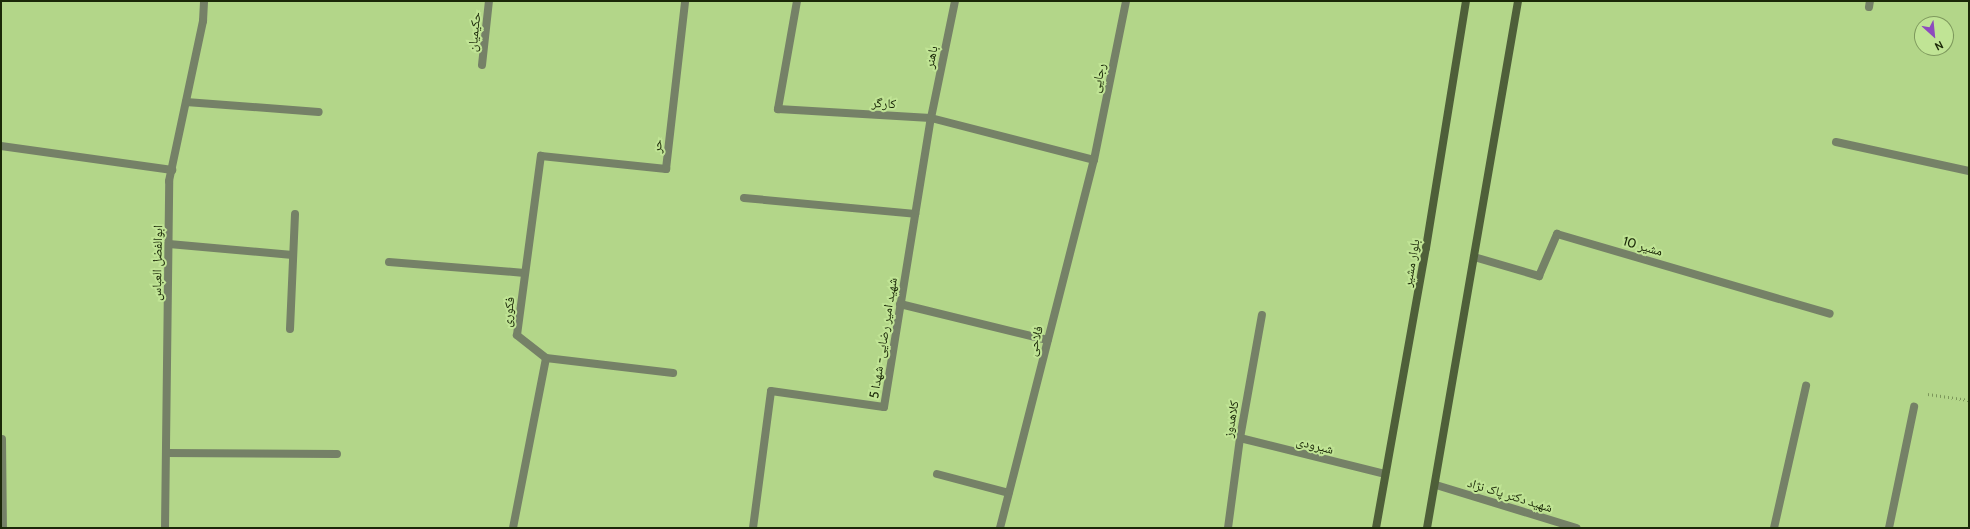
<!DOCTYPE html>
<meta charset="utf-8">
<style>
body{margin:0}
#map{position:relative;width:1970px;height:529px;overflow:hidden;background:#b3d689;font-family:Cabin,"Noto Naskh Arabic",sans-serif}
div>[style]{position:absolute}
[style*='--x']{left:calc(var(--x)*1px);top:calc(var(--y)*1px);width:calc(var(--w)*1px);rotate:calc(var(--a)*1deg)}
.path>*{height:2.5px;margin-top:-1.25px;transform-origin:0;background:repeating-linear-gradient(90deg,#7c975a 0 1px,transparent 0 4px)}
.street>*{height:8px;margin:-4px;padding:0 4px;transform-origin:4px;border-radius:4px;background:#758167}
.secondary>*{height:8px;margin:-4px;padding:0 4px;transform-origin:4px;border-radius:4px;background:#4e5f39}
span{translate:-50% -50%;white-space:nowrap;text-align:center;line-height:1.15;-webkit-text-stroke:4px #c0e495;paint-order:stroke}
.street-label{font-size:13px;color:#1b2808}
.frame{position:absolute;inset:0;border:2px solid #1b2808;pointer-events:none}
.north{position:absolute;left:1914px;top:16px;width:40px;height:40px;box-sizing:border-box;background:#c0e495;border:1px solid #7e995d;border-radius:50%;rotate:153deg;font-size:11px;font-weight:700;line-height:16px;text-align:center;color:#1b2808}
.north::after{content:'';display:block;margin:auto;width:14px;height:18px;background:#8d4abe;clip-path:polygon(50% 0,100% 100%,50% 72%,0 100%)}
</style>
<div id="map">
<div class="path">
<div style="--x:1928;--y:394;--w:41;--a:8.3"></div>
</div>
<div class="street">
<div style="--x:797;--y:1;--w:110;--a:100"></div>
<div style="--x:778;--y:109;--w:153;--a:3.4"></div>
<div style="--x:931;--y:118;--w:168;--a:14.4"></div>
<div style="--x:1869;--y:7;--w:6;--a:-81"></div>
<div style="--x:482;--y:65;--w:64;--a:-83.8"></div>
<div style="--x:186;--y:102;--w:133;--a:4.3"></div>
<div style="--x:1836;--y:142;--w:136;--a:12.3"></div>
<div style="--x:1;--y:146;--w:173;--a:8"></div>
<div style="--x:744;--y:198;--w:172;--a:5.3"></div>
<div style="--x:169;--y:244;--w:124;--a:5.1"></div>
<div style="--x:1474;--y:257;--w:68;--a:16.3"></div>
<div style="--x:1539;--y:276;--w:46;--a:-66.8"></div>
<div style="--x:1557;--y:234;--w:284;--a:16.3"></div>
<div style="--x:389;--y:262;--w:136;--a:4.6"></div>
<div style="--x:900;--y:304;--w:152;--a:13.7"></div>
<div style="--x:290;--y:329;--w:115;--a:-87.5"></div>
<div style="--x:546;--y:358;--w:128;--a:6.7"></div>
<div style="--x:1240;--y:438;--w:149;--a:13.9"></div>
<div style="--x:2;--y:439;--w:89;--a:89.4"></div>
<div style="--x:166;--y:453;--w:171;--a:0.3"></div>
<div style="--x:937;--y:474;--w:74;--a:14.8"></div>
<div style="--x:1436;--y:485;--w:147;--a:17"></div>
<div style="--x:165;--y:528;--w:347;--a:-89.3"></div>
<div style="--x:169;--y:181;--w:164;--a:-78"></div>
<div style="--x:203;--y:21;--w:20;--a:-87"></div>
<div style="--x:513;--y:528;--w:173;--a:-79"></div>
<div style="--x:546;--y:358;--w:37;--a:-142"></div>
<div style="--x:517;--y:335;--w:181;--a:-82.4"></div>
<div style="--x:541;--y:156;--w:126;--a:5.9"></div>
<div style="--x:666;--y:169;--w:169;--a:-83.5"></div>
<div style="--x:753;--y:528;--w:138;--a:-82.5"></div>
<div style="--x:771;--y:391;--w:114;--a:8.1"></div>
<div style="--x:884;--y:407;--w:293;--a:-80.8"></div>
<div style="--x:931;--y:118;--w:119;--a:-78.4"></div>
<div style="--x:1000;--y:528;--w:380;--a:-75.7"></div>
<div style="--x:1094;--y:160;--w:162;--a:-78.6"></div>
<div style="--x:1228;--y:528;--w:91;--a:-82.4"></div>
<div style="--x:1240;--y:438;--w:125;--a:-79.9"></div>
<div style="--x:1774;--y:528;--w:146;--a:-77.3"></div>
<div style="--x:1889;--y:528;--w:124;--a:-78.3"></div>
</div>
<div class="secondary">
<div style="--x:1376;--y:528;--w:284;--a:-79.9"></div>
<div style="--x:1426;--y:248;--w:250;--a:-80.8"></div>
<div style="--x:1427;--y:528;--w:535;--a:-80.2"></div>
</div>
<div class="street-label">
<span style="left:474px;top:32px;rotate:-84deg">حکیمیان</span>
<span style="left:931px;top:57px;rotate:-79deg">باهنر</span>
<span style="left:1098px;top:78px;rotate:-78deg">رجایی</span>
<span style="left:884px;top:103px;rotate:3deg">کارگر</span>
<span style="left:657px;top:146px;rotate:-83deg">حر</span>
<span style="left:1643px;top:246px;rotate:16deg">مشیر 10</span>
<span style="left:157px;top:263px;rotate:-89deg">ابوالفضل العباس</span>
<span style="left:1411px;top:263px;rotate:-80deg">بلوار مشیر</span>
<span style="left:508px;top:312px;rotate:-83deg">فکوری</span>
<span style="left:883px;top:338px;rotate:-81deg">شهید امیر رضایی- شهدا 5</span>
<span style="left:1035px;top:341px;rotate:-76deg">فلاحی</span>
<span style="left:1231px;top:419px;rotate:-80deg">کلاهدوز</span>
<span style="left:1315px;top:445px;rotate:14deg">شیرودی</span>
<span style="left:1510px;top:495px;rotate:17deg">شهید دکتر پاک نژاد</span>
</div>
<div class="frame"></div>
<div class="north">N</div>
</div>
